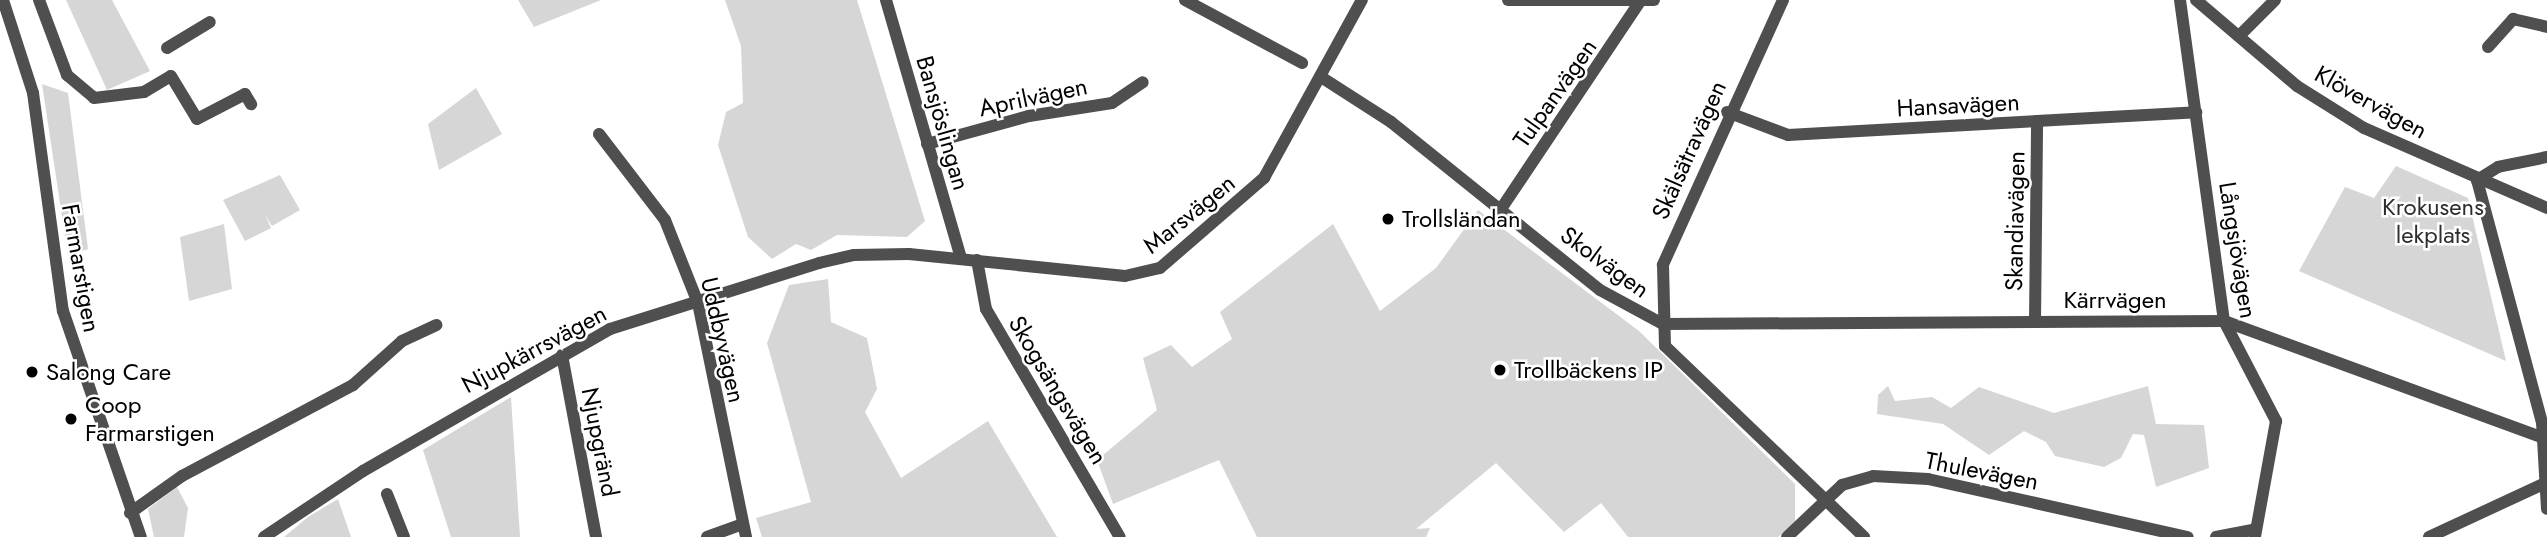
<!DOCTYPE html>
<meta charset="utf-8">
<style>
body{margin:0}
#map{position:relative;width:2547px;height:537px;overflow:hidden;background:#fff;font-family:Jost,sans-serif}
div>[style]{position:absolute}
[style*='--x']{left:calc(var(--x)*1px);top:calc(var(--y)*1px);width:calc(var(--w)*1px);rotate:calc(var(--a)*1deg)}
.green>*{inset:0;background:#d6d6d6}
.minor>*{height:12px;margin:-6px;padding:0 6px;transform-origin:6px;border-radius:6px;background:#4f4f4f}
.dots>*{width:19px;height:19px;translate:-50% -50%;box-sizing:border-box;border:4px solid #fff;border-radius:50%}
span{translate:-50% -50%;white-space:nowrap;text-align:center;line-height:1.15;-webkit-text-stroke:5px #fff;paint-order:stroke}
.street-label{font-size:24px;color:#000}
.park-label{font-size:24px;color:#2d2d2d}
.poi-label{font-size:24px;color:#000}
.left{translate:0 -50%;text-align:left}
</style>
<div id="map">
<div class="green">
<div style="clip-path:polygon(66px 0,112px 0,150px 71px,107px 90px)"></div>
<div style="clip-path:polygon(518px 0,601px 0,534px 27px)"></div>
<div style="clip-path:polygon(725px 0,857px 0,925px 221px,907px 237px,837px 235px,811px 250px,796px 244px,772px 259px,748px 237px,718px 145px,726px 112px,743px 103px,741px 46px)"></div>
<div style="clip-path:polygon(42px 84px,68px 93px,88px 249px,68px 256px)"></div>
<div style="clip-path:polygon(476px 88px,502px 134px,439px 170px,428px 124px)"></div>
<div style="clip-path:polygon(2396px 166px,2468px 198px,2506px 361px,2299px 271px,2345px 187px,2374px 198px)"></div>
<div style="clip-path:polygon(280px 175px,300px 210px,272px 226px,265px 215px,271px 228px,245px 241px,223px 200px)"></div>
<div style="clip-path:polygon(1478px 210px,1639px 331px,1795px 484px,1795px 523px,1778px 537px,1628px 537px,1601px 503px,1564px 532px,1496px 463px,1416px 529px,1430px 528px,1426px 537px,1257px 537px,1219px 460px,1113px 504px,1097px 460px,1157px 410px,1143px 358px,1171px 345px,1192px 367px,1232px 339px,1220px 312px,1333px 224px,1380px 311px,1436px 268px)"></div>
<div style="clip-path:polygon(224px 224px,232px 289px,189px 301px,180px 237px)"></div>
<div style="clip-path:polygon(828px 279px,831px 322px,867px 338px,877px 389px,865px 412px,901px 478px,988px 421px,1057px 537px,762px 537px,756px 518px,811px 502px,767px 343px,789px 285px)"></div>
<div style="clip-path:polygon(1888px 386px,1895px 401px,1932px 397px,1951px 408px,1979px 387px,2054px 413px,2148px 386px,2156px 424px,2204px 425px,2209px 468px,2156px 487px,2144px 435px,2133px 434px,2121px 458px,2104px 467px,2055px 456px,2046px 442px,2024px 431px,1989px 455px,1943px 424px,1877px 414px,1878px 395px)"></div>
<div style="clip-path:polygon(511px 397px,520px 537px,451px 537px,423px 450px)"></div>
<div style="clip-path:polygon(177px 487px,188px 508px,184px 537px,154px 537px,148px 509px)"></div>
<div style="clip-path:polygon(338px 499px,351px 537px,284px 537px,308px 517px)"></div>
</div>
<div class="minor">
<div style="--x:3;--y:0;--w:98;--a:72.1"></div>
<div style="--x:33;--y:93;--w:220;--a:82.2"></div>
<div style="--x:63;--y:311;--w:239;--a:71"></div>
<div style="--x:39;--y:0;--w:80;--a:69.5"></div>
<div style="--x:67;--y:75;--w:35;--a:40"></div>
<div style="--x:94;--y:98;--w:50;--a:-6.8"></div>
<div style="--x:144;--y:92;--w:31;--a:-31"></div>
<div style="--x:171;--y:76;--w:50;--a:58.8"></div>
<div style="--x:197;--y:119;--w:54;--a:-27.5"></div>
<div style="--x:245;--y:94;--w:12;--a:59"></div>
<div style="--x:886;--y:0;--w:269;--a:73.8"></div>
<div style="--x:1185;--y:0;--w:133;--a:28.3"></div>
<div style="--x:1508;--y:0;--w:146;--a:0"></div>
<div style="--x:1783;--y:0;--w:291;--a:114.4"></div>
<div style="--x:1663;--y:265;--w:81;--a:88.6"></div>
<div style="--x:1665;--y:346;--w:276;--a:43.8"></div>
<div style="--x:2180;--y:0;--w:324;--a:82.2"></div>
<div style="--x:2224;--y:321;--w:113;--a:62.5"></div>
<div style="--x:2276;--y:421;--w:118;--a:100.3"></div>
<div style="--x:2196;--y:0;--w:133;--a:40.4"></div>
<div style="--x:2297;--y:86;--w:79;--a:32.1"></div>
<div style="--x:2364;--y:128;--w:200;--a:23.6"></div>
<div style="--x:2239;--y:36;--w:51;--a:-45"></div>
<div style="--x:2488;--y:47;--w:38;--a:-48"></div>
<div style="--x:2513;--y:19;--w:35;--a:13"></div>
<div style="--x:167;--y:48;--w:50;--a:-31.2"></div>
<div style="--x:1321;--y:77;--w:83;--a:32.7"></div>
<div style="--x:1391;--y:122;--w:268;--a:38.8"></div>
<div style="--x:1600;--y:290;--w:72;--a:28.4"></div>
<div style="--x:1663;--y:324;--w:561;--a:-0.31"></div>
<div style="--x:2224;--y:321;--w:344;--a:20.1"></div>
<div style="--x:1727;--y:112;--w:65;--a:20.7"></div>
<div style="--x:1788;--y:135;--w:409;--a:-3.2"></div>
<div style="--x:599;--y:134;--w:108;--a:52.5"></div>
<div style="--x:665;--y:220;--w:89;--a:68.3"></div>
<div style="--x:698;--y:303;--w:239;--a:78.4"></div>
<div style="--x:927;--y:144;--w:106;--a:-15.4"></div>
<div style="--x:1029;--y:116;--w:84;--a:-8.9"></div>
<div style="--x:1112;--y:103;--w:37;--a:-34"></div>
<div style="--x:2547;--y:157;--w:50;--a:168.5"></div>
<div style="--x:2498;--y:167;--w:25;--a:148"></div>
<div style="--x:2477;--y:180;--w:251;--a:75"></div>
<div style="--x:2542;--y:422;--w:87;--a:86.7"></div>
<div style="--x:1501;--y:209;--w:252;--a:-56.2"></div>
<div style="--x:977;--y:260;--w:50;--a:79.6"></div>
<div style="--x:986;--y:309;--w:264;--a:59.6"></div>
<div style="--x:2035;--y:321;--w:199;--a:-89.4"></div>
<div style="--x:562;--y:355;--w:185;--a:79.4"></div>
<div style="--x:387;--y:494;--w:46;--a:68.4"></div>
<div style="--x:130;--y:513;--w:64;--a:-35.4"></div>
<div style="--x:182;--y:476;--w:194;--a:-28"></div>
<div style="--x:353;--y:385;--w:66;--a:-41.9"></div>
<div style="--x:402;--y:341;--w:38;--a:-25"></div>
<div style="--x:264;--y:537;--w:119;--a:-33.7"></div>
<div style="--x:363;--y:471;--w:285;--a:-29.9"></div>
<div style="--x:610;--y:329;--w:219;--a:-17.5"></div>
<div style="--x:819;--y:263;--w:36;--a:-13"></div>
<div style="--x:854;--y:255;--w:55;--a:-1"></div>
<div style="--x:909;--y:254;--w:217;--a:5.8"></div>
<div style="--x:1125;--y:276;--w:36;--a:-13"></div>
<div style="--x:1160;--y:268;--w:138;--a:-40.9"></div>
<div style="--x:1264;--y:178;--w:203;--a:-61.2"></div>
<div style="--x:707;--y:537;--w:37;--a:-20"></div>
<div style="--x:1787;--y:537;--w:76;--a:-43.4"></div>
<div style="--x:1842;--y:485;--w:32;--a:-16"></div>
<div style="--x:1873;--y:476;--w:55;--a:3.1"></div>
<div style="--x:1928;--y:479;--w:266;--a:12.6"></div>
<div style="--x:2216;--y:537;--w:37;--a:-11"></div>
<div style="--x:2429;--y:537;--w:126;--a:-24.9"></div>
</div>
<div class="dots">
<div style="left:1388px;top:219px;background:#000"></div>
<div style="left:1500px;top:370px;background:#000"></div>
<div style="left:32px;top:372px;background:#000"></div>
<div style="left:71px;top:419px;background:#000"></div>
</div>
<div class="street-label">
<span style="left:1555px;top:93px;rotate:-55deg">Tulpanvägen</span>
<span style="left:1033px;top:97px;rotate:-12deg">Aprilvägen</span>
<span style="left:2371px;top:102px;rotate:29deg">Klövervägen</span>
<span style="left:1958px;top:105px;rotate:-3deg">Hansavägen</span>
<span style="left:943px;top:123px;rotate:74deg">Bansjöslingan</span>
<span style="left:1689px;top:150px;rotate:-66deg">Skälsätravägen</span>
<span style="left:1189px;top:214px;rotate:-39deg">Marsvägen</span>
<span style="left:2015px;top:221px;rotate:-89deg">Skandiavägen</span>
<span style="left:2238px;top:250px;rotate:81deg">Långsjövägen</span>
<span style="left:1605px;top:262px;rotate:36deg">Skolvägen</span>
<span style="left:81px;top:268px;rotate:80deg">Farmarstigen</span>
<span style="left:2115px;top:300px">Kärrvägen</span>
<span style="left:723px;top:340px;rotate:77deg">Uddbyvägen</span>
<span style="left:534px;top:349px;rotate:-28deg">Njupkärrsvägen</span>
<span style="left:1058px;top:390px;rotate:59deg">Skogsängsvägen</span>
<span style="left:600px;top:442px;rotate:79deg">Njupgränd</span>
<span style="left:1982px;top:471px;rotate:11deg">Thulevägen</span>
</div>
<div class="park-label">
<span style="left:2433px;top:221px">Krokusens<br>lekplats</span>
</div>
<div class="poi-label">
<span class="left" style="left:1402px;top:219px">Trollsländan</span>
<span class="left" style="left:1514px;top:370px">Trollbäckens IP</span>
<span class="left" style="left:46px;top:372px">Salong Care</span>
<span class="left" style="left:85px;top:419px">Coop<br>Farmarstigen</span>
</div>
</div>
